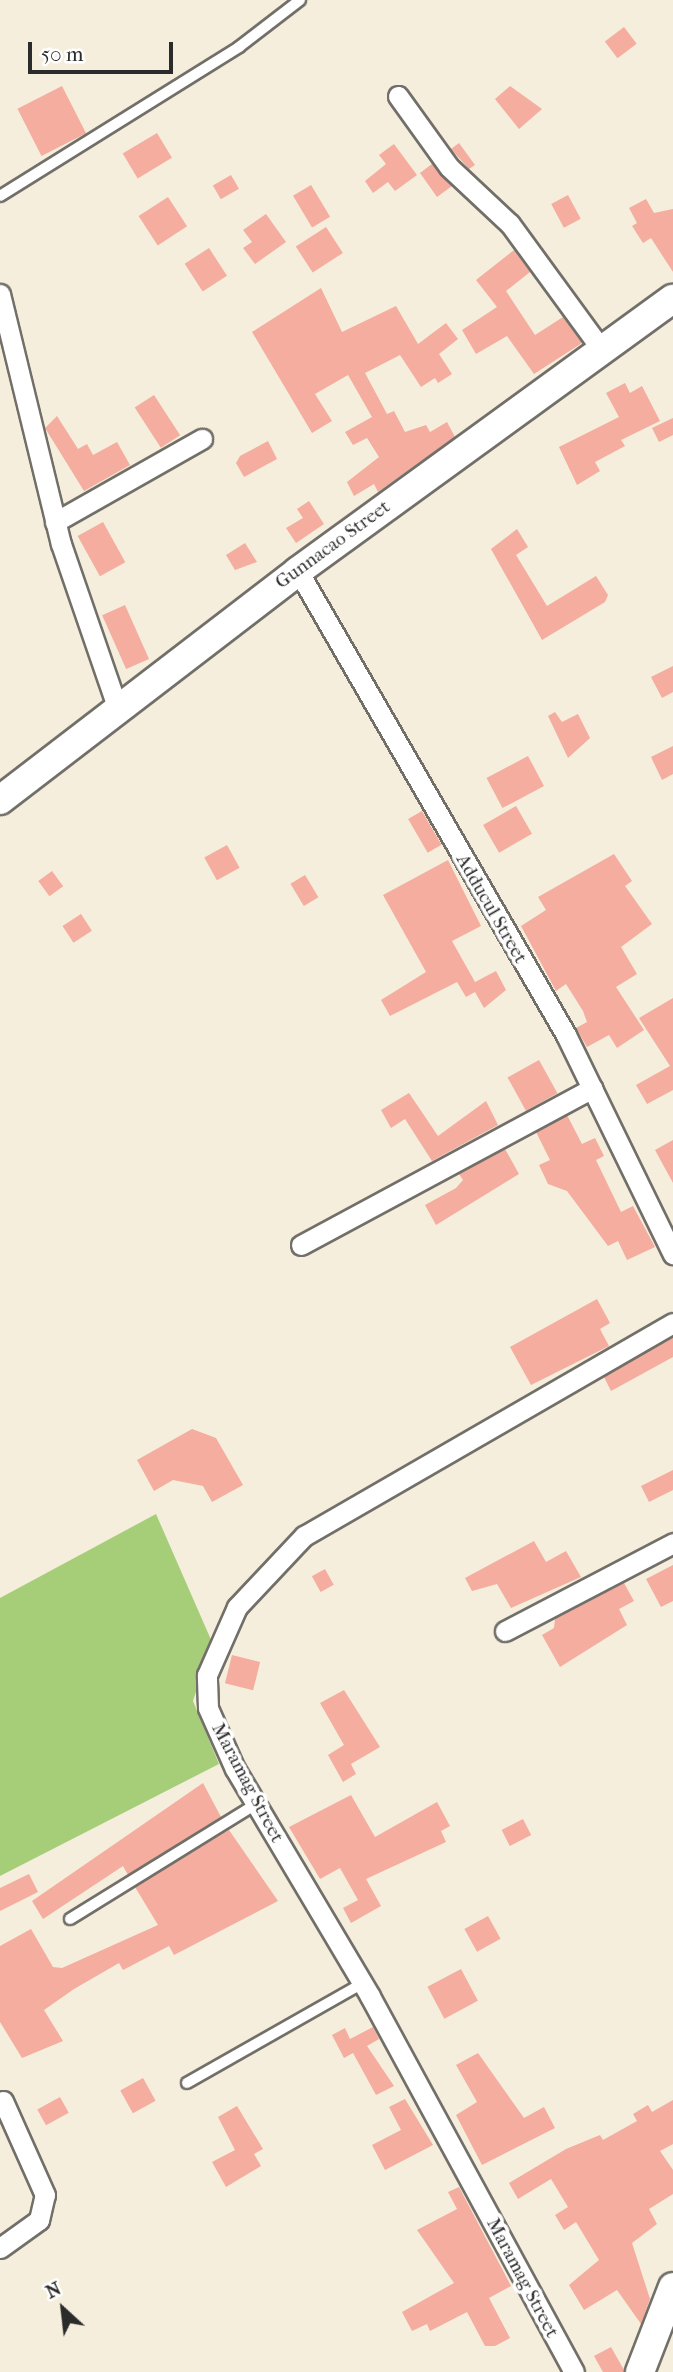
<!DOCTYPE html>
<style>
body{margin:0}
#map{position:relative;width:673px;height:2372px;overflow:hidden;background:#f5eedc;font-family:"IM FELL French Canon",serif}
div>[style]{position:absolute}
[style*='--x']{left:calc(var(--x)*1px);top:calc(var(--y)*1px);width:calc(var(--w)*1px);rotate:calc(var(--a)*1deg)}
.green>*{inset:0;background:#a6ce79}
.building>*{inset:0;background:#f4ad9e;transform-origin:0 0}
.roads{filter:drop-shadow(2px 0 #726f69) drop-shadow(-2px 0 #726f69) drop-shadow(0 2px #726f69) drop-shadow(0 -2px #726f69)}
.lane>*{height:10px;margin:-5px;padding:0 5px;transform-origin:5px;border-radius:5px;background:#fff}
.street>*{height:19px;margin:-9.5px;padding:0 9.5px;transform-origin:9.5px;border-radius:9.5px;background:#fff}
.secondary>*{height:28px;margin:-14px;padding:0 14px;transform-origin:14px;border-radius:14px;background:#fff}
span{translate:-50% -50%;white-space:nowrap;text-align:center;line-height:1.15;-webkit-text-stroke:7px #fff;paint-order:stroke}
.street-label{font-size:19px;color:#2b2b2b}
.north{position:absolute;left:28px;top:2274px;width:70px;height:70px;-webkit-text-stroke:5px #fff;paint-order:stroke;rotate:333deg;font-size:19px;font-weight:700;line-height:28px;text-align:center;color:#2b2b2b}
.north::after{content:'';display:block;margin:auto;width:24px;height:32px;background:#2b2b2b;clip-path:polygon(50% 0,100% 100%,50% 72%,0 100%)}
.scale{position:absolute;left:28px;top:42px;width:145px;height:32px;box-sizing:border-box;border:4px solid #2b2b2b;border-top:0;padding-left:9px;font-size:21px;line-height:24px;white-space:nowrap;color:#2b2b2b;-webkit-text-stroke:5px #fff;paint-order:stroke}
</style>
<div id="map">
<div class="green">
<div style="clip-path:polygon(156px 1514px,212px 1642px,193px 1701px,219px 1764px,0 1876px,0 1598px)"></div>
</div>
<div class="building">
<div style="left:624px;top:27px;width:21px;height:24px;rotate:53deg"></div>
<div style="left:62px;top:86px;width:53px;height:50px;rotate:63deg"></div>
<div style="clip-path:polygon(510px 86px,542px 109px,519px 129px,495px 99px)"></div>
<div style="left:157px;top:133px;width:29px;height:40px;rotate:59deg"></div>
<div style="clip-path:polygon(459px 143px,475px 165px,469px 169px,451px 149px)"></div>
<div style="clip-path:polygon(394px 144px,417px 175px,395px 191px,388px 182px,373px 193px,365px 181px,386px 164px,379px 155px)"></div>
<div style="clip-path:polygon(432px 164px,452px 186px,437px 197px,420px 173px)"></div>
<div style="left:231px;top:175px;width:16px;height:21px;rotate:60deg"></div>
<div style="left:311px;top:185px;width:37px;height:21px;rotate:59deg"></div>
<div style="left:568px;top:195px;width:27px;height:19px;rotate:62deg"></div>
<div style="left:168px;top:197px;width:35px;height:35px;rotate:57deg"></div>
<div style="clip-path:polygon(646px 199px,654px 213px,673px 209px,673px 272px,651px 238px,643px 243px,632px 226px,637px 223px,629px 208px)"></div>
<div style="clip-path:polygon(266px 214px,286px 242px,255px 264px,243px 248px,252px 242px,243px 230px)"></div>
<div style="left:326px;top:227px;width:31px;height:36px;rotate:57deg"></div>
<div style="left:209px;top:248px;width:33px;height:29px;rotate:57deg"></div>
<div style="clip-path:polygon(514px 250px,530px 272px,506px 291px,535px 335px,563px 317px,582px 343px,534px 374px,507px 336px,476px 354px,462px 330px,497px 307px,476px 280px)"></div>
<div style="clip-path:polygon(321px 288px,342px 332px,396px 306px,418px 344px,446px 323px,458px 339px,439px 354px,452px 374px,438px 383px,435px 378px,421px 387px,400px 355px,365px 373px,387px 414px,394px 411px,405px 432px,426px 425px,430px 432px,447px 422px,455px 437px,378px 492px,374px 484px,354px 496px,347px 482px,379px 457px,367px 438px,353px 445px,345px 432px,372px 417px,348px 375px,315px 394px,332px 421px,312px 433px,252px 332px)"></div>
<div style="clip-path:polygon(625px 383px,630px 393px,642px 386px,660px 421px,621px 440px,625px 446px,595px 462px,600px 471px,577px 485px,559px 447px,619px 417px,606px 393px)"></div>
<div style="left:154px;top:395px;width:48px;height:23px;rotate:57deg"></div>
<div style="clip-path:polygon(57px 416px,78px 449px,87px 444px,93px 455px,117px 442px,130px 465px,84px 491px,45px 428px)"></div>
<div style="clip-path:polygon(673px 418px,673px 435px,659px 442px,652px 428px)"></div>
<div style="clip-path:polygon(268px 441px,277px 459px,244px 477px,236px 463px,240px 456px)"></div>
<div style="clip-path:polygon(309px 501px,324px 524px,296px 543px,286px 528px,303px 518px,297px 509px)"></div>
<div style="left:103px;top:522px;width:46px;height:29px;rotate:61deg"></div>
<div style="clip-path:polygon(517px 529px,528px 547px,516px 555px,547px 606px,596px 576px,608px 595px,605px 602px,542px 640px,491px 549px)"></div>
<div style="clip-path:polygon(245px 543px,257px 562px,235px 570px,226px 555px)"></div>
<div style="left:125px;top:605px;width:59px;height:25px;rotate:66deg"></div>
<div style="clip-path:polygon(673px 666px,673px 692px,662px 698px,651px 677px)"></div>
<div style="clip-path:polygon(555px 712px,562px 722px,578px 714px,590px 738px,568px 758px,548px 716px)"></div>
<div style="clip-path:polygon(673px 746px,673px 774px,662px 780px,651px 757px)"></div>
<div style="left:528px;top:756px;width:34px;height:47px;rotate:62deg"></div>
<div style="left:516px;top:806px;width:32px;height:38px;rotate:60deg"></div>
<div style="left:422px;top:811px;width:39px;height:16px;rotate:60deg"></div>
<div style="left:227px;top:845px;width:26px;height:26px;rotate:61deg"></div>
<div style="clip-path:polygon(614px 854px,632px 881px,625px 886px,652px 924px,621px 947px,637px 974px,616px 987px,644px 1030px,617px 1048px,609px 1035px,587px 1047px,576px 1028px,587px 1022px,583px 1011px,566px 984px,556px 991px,521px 926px,546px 910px,538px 897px)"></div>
<div style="clip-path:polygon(448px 860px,481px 926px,452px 941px,475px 982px,496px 971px,506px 990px,484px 1008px,475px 992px,466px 997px,457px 982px,390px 1016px,381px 1000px,426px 972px,383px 895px)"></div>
<div style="left:52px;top:871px;width:19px;height:17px;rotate:54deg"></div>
<div style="left:305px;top:875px;width:26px;height:17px;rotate:59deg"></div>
<div style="left:81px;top:914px;width:20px;height:22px;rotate:57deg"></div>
<div style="clip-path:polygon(673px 998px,673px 1090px,647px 1104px,636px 1085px,670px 1066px,639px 1018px)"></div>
<div style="left:539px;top:1060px;width:38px;height:36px;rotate:61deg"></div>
<div style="clip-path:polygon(409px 1093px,438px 1136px,486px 1101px,498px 1125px,432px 1161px,405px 1119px,391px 1128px,381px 1110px)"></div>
<div style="clip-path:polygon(567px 1115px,582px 1144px,595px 1138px,604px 1156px,596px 1160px,621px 1212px,633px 1206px,655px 1247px,627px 1260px,618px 1241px,608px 1246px,567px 1191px,548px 1184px,539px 1165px,550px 1160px,536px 1132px)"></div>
<div style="clip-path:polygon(673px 1140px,673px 1183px,655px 1150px)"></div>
<div style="clip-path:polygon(505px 1149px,519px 1174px,436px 1225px,425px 1205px,456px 1188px,463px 1180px,459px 1174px)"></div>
<div style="clip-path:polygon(597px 1299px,610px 1323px,600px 1329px,609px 1346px,531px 1385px,510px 1347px)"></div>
<div style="clip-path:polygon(673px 1337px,673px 1357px,611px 1391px,604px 1377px)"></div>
<div style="clip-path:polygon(192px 1429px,216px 1438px,243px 1485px,212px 1502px,203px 1486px,173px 1480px,154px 1491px,137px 1460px)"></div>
<div style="clip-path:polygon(673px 1470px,673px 1490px,649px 1502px,641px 1486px)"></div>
<div style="clip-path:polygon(534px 1541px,546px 1562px,566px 1551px,581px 1577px,511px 1608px,497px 1584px,472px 1591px,465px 1578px)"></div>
<div style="clip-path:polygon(673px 1565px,673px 1601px,661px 1607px,646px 1579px)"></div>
<div style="left:325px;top:1569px;width:18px;height:15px;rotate:61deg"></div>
<div style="clip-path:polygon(624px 1583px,634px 1601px,619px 1609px,627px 1625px,560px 1667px,542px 1635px,554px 1628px,555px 1619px)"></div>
<div style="left:232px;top:1655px;width:29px;height:29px;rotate:14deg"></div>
<div style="clip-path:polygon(344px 1690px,380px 1747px,351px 1764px,356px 1774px,343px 1782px,328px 1755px,344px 1745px,320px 1703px)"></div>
<div style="clip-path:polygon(203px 1783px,221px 1817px,128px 1875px,123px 1866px,43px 1919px,32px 1901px)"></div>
<div style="clip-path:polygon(351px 1795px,375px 1837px,437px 1802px,450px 1826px,441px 1831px,446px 1842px,366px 1879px,381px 1906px,351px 1923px,343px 1908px,358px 1900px,340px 1868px,320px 1879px,289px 1827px)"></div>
<div style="left:523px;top:1819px;width:18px;height:24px;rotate:63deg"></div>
<div style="clip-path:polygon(229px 1830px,278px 1901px,174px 1955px,169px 1946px,123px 1970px,119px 1963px,74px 1989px,44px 2010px,63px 2041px,22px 2058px,0 2022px,0 1946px,31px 1929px,53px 1967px,62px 1968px,158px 1925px,135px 1887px)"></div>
<div style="clip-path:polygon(29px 1874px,38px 1892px,0 1911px,0 1888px)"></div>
<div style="left:488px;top:1916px;width:26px;height:27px;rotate:61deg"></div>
<div style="left:461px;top:1969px;width:36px;height:38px;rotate:62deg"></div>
<div style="clip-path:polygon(373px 2027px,379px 2039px,367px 2046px,394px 2086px,376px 2095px,353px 2053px,344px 2058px,332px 2035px,345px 2028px,350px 2039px)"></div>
<div style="clip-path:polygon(478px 2053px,524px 2118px,544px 2107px,555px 2128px,482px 2165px,456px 2115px,477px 2102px,456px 2065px)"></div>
<div style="left:143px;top:2078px;width:26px;height:26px;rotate:61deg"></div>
<div style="left:60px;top:2097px;width:18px;height:26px;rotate:61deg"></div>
<div style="clip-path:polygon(405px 2099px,433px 2145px,385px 2170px,372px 2145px,401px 2130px,389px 2107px)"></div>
<div style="clip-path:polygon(673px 2100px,673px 2144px,660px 2151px,673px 2170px,673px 2194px,649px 2209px,657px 2224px,632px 2243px,650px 2299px,641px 2324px,617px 2290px,584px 2310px,569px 2285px,599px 2260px,576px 2222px,564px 2230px,555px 2215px,568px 2207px,551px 2179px,518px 2199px,509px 2183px,566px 2149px,600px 2135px,603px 2140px,637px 2121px,633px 2114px,648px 2105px,652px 2112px)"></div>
<div style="clip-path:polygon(237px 2106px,263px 2149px,254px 2154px,261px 2166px,226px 2187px,212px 2162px,235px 2150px,218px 2117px)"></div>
<div style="clip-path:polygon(459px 2187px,511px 2286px,489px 2298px,510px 2338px,495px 2346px,485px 2346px,467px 2312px,430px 2331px,427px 2324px,412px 2331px,402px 2312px,454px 2283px,417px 2230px,457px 2209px,448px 2192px)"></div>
<div style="clip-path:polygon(611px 2347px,624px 2370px,624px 2372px,603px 2372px,594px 2356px)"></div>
</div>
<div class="roads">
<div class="lane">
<div style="--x:0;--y:196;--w:282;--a:-31.9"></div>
<div style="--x:239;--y:47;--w:77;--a:-37.6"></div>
<div style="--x:70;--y:1919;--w:219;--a:-31.7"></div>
<div style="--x:187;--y:2083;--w:202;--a:-29.6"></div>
</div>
<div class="street">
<div style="--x:398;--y:96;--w:87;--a:54.3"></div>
<div style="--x:449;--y:167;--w:83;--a:43.1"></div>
<div style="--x:510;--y:224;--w:156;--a:53.9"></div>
<div style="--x:0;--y:294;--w:257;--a:76.3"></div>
<div style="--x:61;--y:544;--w:172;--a:71"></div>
<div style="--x:55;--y:522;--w:169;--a:-29.5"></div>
<div style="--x:298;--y:571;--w:536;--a:59.99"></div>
<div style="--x:566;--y:1035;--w:244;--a:64"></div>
<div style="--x:301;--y:1245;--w:331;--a:-28.3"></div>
<div style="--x:505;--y:1631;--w:190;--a:-27.6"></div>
<div style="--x:0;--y:2248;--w:48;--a:-35.7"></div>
<div style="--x:39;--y:2220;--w:26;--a:-77"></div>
<div style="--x:45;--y:2195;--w:103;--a:-114.1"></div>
<div style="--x:574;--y:2372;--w:428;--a:-118.5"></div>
<div style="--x:370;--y:1996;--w:264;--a:-120.7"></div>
<div style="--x:235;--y:1769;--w:67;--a:-113.9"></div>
<div style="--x:208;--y:1708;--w:33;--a:-92"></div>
<div style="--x:207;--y:1675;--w:74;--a:-66.2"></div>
<div style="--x:237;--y:1607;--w:98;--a:-46.7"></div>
<div style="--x:304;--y:1536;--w:426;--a:-30"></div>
</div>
<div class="secondary">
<div style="--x:0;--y:800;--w:376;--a:-37.5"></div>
<div style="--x:298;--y:571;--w:463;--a:-36"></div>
<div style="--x:640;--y:2372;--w:91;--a:-68.8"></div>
</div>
</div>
<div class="street-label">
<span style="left:333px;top:545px;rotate:-36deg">Gunnacao Street</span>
<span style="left:491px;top:909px;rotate:60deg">Adducul Street</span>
<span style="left:247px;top:1783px;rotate:62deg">Maramag Street</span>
<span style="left:522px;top:2278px;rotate:62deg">Maramag Street</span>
</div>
<div class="north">N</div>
<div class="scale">50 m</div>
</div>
